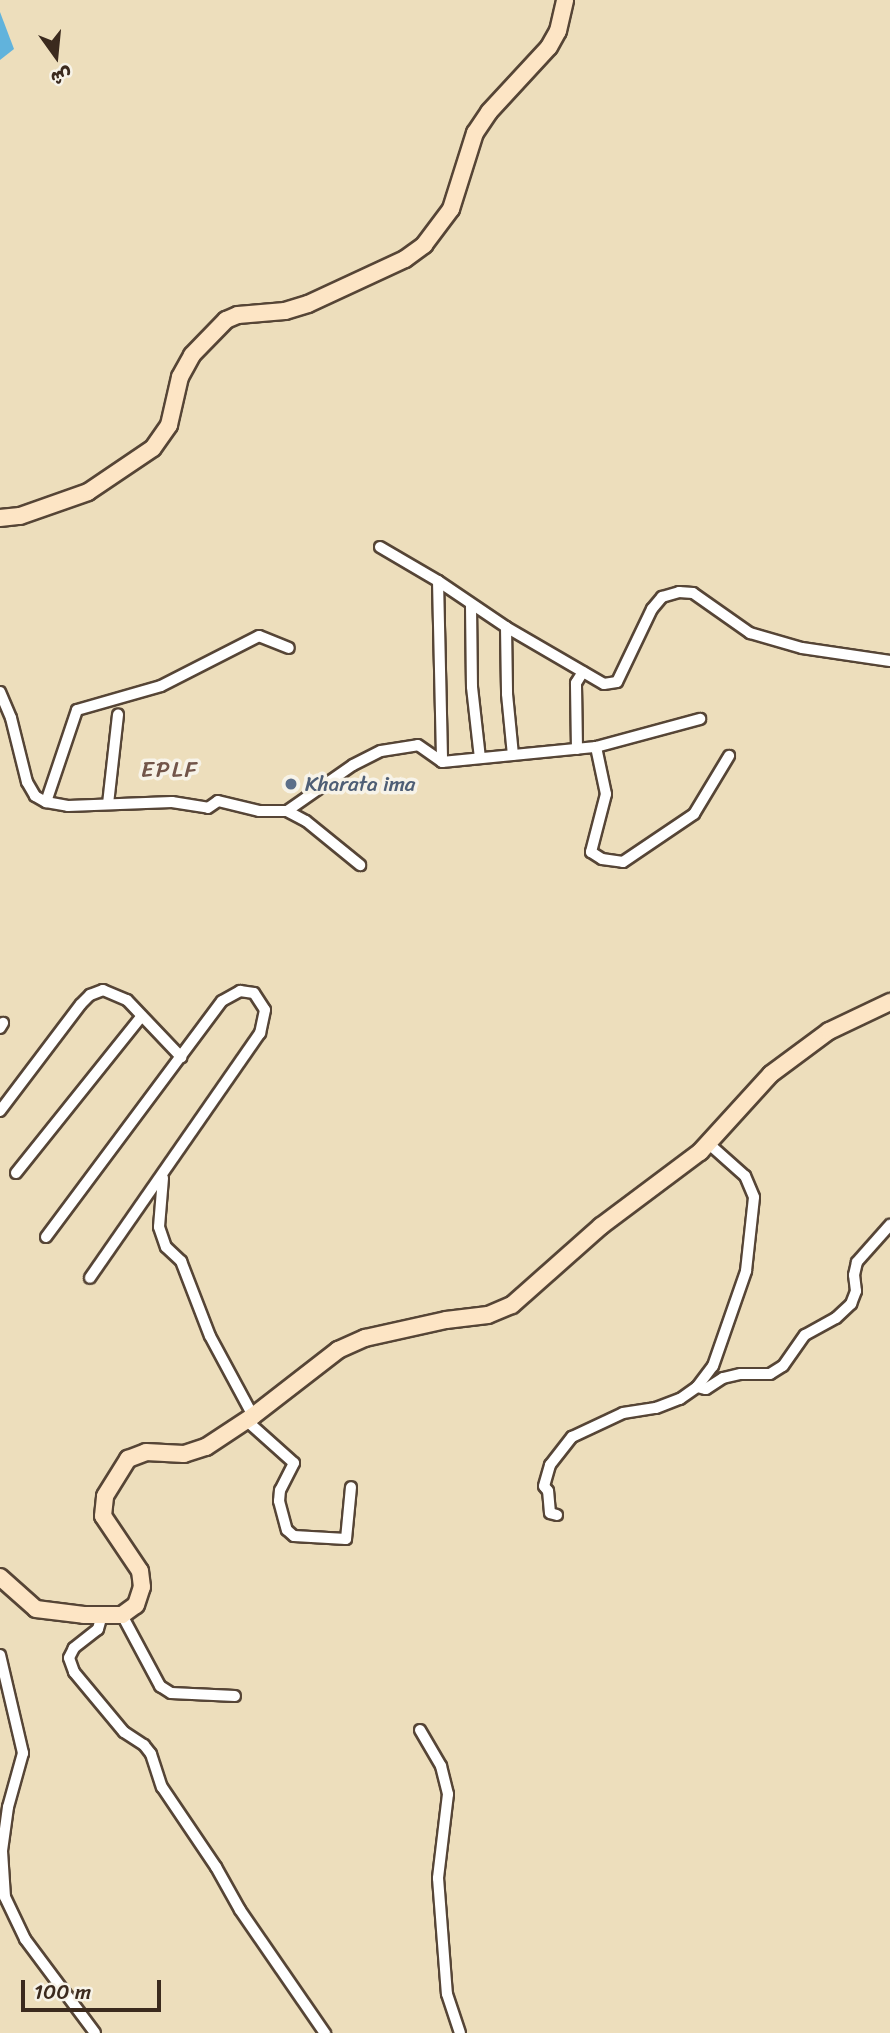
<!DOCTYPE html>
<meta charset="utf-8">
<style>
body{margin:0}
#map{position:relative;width:890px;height:2033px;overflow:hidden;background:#eddebc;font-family:Sriracha,"Playpen Sans Arabic",sans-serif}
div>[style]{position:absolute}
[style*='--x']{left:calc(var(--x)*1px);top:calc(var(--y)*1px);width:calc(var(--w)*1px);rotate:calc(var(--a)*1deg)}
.water>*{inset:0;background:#61b3dc}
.roads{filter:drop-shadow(2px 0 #564536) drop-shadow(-2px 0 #564536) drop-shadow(0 2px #564536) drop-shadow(0 -2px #564536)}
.street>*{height:10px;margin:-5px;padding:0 5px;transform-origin:5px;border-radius:5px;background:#fff}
.secondary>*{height:16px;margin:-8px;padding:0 8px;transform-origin:8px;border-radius:8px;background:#fde5c5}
.dots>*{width:19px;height:19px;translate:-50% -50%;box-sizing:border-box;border:4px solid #f7f3e8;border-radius:50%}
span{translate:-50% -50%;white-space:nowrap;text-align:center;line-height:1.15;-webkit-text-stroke:7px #f7f3e8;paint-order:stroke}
.service-label{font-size:21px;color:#4e5e75}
.left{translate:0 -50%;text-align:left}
.neighbourhood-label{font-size:23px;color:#72554a;letter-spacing:2px}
.north{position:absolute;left:21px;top:21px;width:70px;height:70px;-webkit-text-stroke:5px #f7f3e8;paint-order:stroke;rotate:165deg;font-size:19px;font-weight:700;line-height:28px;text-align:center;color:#3b2a1e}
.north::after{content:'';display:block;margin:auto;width:24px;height:32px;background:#3b2a1e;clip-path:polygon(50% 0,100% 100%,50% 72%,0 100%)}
.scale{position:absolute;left:21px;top:1980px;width:140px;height:32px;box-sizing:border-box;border:4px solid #3b2a1e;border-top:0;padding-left:9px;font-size:21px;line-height:24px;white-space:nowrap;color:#3b2a1e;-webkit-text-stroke:5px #f7f3e8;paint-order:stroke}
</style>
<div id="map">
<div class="water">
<div style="clip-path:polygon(0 12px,14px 49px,0 60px)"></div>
</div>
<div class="roads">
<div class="street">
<div style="--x:380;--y:547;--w:67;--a:30.4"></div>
<div style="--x:438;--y:581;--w:82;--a:34.1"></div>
<div style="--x:506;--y:627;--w:113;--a:30.2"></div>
<div style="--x:604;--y:684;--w:13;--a:-9"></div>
<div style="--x:617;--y:682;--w:81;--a:-64.4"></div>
<div style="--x:652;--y:609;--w:16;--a:-50"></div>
<div style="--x:662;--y:597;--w:18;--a:-16"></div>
<div style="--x:679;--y:592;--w:14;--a:4"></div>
<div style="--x:693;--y:593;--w:70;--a:35.1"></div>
<div style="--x:750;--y:633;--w:54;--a:16.1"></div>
<div style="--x:802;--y:648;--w:89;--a:8.4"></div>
<div style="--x:438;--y:581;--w:181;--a:88.7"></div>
<div style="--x:442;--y:762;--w:155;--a:-5.6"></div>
<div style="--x:596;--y:747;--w:108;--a:-15.1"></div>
<div style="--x:471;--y:606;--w:81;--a:89.3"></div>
<div style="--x:472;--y:687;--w:71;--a:83.6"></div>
<div style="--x:506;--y:627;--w:67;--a:89.1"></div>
<div style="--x:507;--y:694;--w:61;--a:84.4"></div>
<div style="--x:0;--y:692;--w:28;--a:67"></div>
<div style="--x:11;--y:718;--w:66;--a:76"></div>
<div style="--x:27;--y:782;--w:16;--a:60"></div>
<div style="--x:35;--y:796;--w:13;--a:29"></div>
<div style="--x:46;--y:802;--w:97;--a:-71.4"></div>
<div style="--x:77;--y:710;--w:87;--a:-15.9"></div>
<div style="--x:161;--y:686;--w:110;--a:-27"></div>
<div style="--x:259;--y:636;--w:32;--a:22"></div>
<div style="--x:596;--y:747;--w:48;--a:78"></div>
<div style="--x:606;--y:794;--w:60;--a:104.5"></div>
<div style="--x:591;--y:852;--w:13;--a:32"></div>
<div style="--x:602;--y:859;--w:21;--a:8"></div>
<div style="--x:623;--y:862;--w:86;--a:-34.1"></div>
<div style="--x:694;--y:814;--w:68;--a:-58.9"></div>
<div style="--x:577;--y:749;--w:66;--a:-90.9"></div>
<div style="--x:576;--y:683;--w:13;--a:-58"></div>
<div style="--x:46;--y:802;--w:22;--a:10"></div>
<div style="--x:68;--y:806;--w:104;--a:-2.2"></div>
<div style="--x:172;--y:802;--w:36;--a:9"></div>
<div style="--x:208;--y:808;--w:12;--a:-35"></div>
<div style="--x:218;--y:801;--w:42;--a:13.7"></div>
<div style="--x:259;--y:811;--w:28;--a:0"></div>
<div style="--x:287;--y:811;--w:21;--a:28"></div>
<div style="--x:306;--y:821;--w:70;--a:39.2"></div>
<div style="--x:108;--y:804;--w:90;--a:-83.6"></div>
<div style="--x:287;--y:811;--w:80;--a:-34.9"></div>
<div style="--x:353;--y:765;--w:31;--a:-27"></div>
<div style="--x:381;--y:751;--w:37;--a:-9"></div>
<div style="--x:418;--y:745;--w:29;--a:35"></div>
<div style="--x:0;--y:1028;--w:6;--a:-59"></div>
<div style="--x:0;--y:1111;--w:134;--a:-52.9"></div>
<div style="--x:81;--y:1004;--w:13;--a:-45"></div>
<div style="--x:90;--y:995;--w:14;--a:-21"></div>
<div style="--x:103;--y:990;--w:26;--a:23"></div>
<div style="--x:127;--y:1000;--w:79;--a:46.5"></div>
<div style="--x:16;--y:1173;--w:201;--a:-51.3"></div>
<div style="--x:163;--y:1178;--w:49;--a:94.7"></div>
<div style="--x:159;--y:1227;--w:21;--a:71"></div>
<div style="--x:166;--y:1247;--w:21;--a:43"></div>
<div style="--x:181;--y:1261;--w:80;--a:68.9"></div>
<div style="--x:210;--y:1336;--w:91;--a:61.7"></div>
<div style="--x:46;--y:1237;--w:294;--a:-53.3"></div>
<div style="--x:222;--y:1001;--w:21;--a:-29"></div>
<div style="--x:240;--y:991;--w:14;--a:8"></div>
<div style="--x:254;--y:993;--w:20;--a:57"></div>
<div style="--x:265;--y:1010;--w:24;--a:102"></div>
<div style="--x:260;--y:1033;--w:298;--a:124.8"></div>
<div style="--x:697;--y:1387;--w:9;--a:13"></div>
<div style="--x:706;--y:1389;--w:20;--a:-33"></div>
<div style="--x:723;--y:1378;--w:18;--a:-13"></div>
<div style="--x:741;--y:1374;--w:29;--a:0"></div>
<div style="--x:770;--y:1374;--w:15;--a:-32"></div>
<div style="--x:783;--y:1366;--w:38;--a:-55"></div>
<div style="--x:805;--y:1335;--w:35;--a:-29"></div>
<div style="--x:836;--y:1318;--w:21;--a:-43"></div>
<div style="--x:851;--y:1304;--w:14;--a:-69"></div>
<div style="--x:856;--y:1291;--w:16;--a:-97"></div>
<div style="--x:854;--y:1275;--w:13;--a:-77"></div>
<div style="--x:857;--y:1262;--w:50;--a:-48.3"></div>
<div style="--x:247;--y:1421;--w:63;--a:41.8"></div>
<div style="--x:294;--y:1463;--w:30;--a:117"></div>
<div style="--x:280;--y:1490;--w:11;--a:95"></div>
<div style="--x:279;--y:1501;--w:30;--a:75"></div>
<div style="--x:287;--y:1530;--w:9;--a:41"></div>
<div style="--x:294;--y:1536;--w:52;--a:3.3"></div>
<div style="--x:346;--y:1539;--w:52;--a:-84.5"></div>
<div style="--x:557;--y:1515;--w:7;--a:-164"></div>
<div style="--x:550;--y:1513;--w:22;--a:-95"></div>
<div style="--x:548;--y:1491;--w:6;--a:-129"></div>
<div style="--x:544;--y:1486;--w:22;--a:-74"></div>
<div style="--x:550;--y:1465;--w:36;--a:-52"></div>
<div style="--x:572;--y:1437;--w:56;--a:-25.2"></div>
<div style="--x:623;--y:1413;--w:33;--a:-9"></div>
<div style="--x:656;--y:1408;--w:26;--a:-21"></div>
<div style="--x:680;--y:1399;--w:21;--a:-35"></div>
<div style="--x:697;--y:1387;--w:26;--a:-53"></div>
<div style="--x:713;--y:1366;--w:101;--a:-70.8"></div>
<div style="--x:746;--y:1271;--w:74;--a:-83.8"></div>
<div style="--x:754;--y:1197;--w:23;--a:-113"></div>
<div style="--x:745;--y:1176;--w:50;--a:-138.3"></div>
<div style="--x:98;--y:1615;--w:4;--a:0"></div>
<div style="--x:102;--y:1615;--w:15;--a:106"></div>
<div style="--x:98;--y:1629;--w:31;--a:142"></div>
<div style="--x:74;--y:1648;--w:11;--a:117"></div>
<div style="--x:69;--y:1658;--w:15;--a:70"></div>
<div style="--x:74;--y:1672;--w:78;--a:50.2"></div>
<div style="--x:124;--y:1732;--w:24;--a:33"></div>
<div style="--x:144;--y:1745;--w:11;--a:52"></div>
<div style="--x:151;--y:1754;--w:35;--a:72"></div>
<div style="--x:162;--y:1787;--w:97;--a:56"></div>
<div style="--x:216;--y:1867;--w:49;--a:60.8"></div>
<div style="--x:240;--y:1910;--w:150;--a:55.4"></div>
<div style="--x:122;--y:1615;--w:81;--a:61.8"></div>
<div style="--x:160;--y:1686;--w:13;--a:32"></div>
<div style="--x:171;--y:1693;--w:64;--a:2.7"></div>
<div style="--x:0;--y:1655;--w:101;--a:76.8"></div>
<div style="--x:23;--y:1753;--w:56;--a:105.5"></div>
<div style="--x:8;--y:1807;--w:44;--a:97.8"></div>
<div style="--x:2;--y:1851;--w:46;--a:86.3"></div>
<div style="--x:5;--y:1897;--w:47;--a:64.5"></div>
<div style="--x:25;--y:1939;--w:117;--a:53.3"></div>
<div style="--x:420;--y:1730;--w:42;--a:59.7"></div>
<div style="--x:441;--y:1766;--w:29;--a:76"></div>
<div style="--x:448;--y:1794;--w:85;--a:96.8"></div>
<div style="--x:438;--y:1878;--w:116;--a:85.6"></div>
<div style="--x:447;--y:1994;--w:41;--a:71.6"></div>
</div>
<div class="secondary">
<div style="--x:0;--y:518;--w:20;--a:-6"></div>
<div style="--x:20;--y:516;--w:72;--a:-19.4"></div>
<div style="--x:88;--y:492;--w:78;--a:-34.1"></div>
<div style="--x:153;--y:448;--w:28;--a:-55"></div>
<div style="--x:169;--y:425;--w:49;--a:-77.1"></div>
<div style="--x:180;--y:377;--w:25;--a:-61"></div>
<div style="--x:192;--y:355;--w:49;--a:-45.8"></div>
<div style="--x:226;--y:320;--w:13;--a:-23"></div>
<div style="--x:238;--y:315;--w:47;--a:-4.9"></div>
<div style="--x:285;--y:311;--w:24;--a:-17"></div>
<div style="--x:308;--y:304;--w:107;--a:-24.9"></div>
<div style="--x:405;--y:259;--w:24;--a:-36"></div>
<div style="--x:424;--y:245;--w:45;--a:-53.1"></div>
<div style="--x:451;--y:209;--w:80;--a:-72.5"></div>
<div style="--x:475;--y:133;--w:25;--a:-56"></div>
<div style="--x:489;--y:112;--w:88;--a:-47.3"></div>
<div style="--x:549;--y:47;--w:18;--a:-61"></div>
<div style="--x:558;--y:31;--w:32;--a:-77"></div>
<div style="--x:0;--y:1577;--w:48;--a:41.6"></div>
<div style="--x:36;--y:1609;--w:48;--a:7.1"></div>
<div style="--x:84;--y:1615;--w:38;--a:0"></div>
<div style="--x:122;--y:1615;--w:17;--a:-36"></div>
<div style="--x:136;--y:1605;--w:19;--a:-72"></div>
<div style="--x:142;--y:1587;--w:16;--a:-97"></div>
<div style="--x:140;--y:1571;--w:66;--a:-123.9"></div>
<div style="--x:103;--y:1516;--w:20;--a:-84"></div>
<div style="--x:105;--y:1496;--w:44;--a:-58.1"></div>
<div style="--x:128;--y:1459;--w:19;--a:-21"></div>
<div style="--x:146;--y:1452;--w:38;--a:3"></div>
<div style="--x:184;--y:1454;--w:23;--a:-18"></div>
<div style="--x:206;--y:1447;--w:56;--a:-33.4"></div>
<div style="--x:253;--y:1416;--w:108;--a:-37.8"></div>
<div style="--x:338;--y:1350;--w:30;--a:-24"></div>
<div style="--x:365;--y:1338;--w:83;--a:-12.5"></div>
<div style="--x:446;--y:1320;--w:42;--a:-6.8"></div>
<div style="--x:488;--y:1315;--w:26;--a:-23"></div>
<div style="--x:512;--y:1305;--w:119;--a:-41.6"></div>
<div style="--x:601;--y:1226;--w:124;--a:-36.8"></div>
<div style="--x:700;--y:1152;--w:105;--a:-47.7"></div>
<div style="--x:771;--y:1074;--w:72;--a:-36.6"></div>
<div style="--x:829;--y:1031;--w:68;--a:-25.4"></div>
</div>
</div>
<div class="dots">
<div style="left:291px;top:784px;background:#5c6f8a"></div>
</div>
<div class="service-label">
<span class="left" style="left:305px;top:784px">Kharata ima</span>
</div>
<div class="neighbourhood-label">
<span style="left:170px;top:770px">EPLF</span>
</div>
<div class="north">ش</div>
<div class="scale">100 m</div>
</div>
